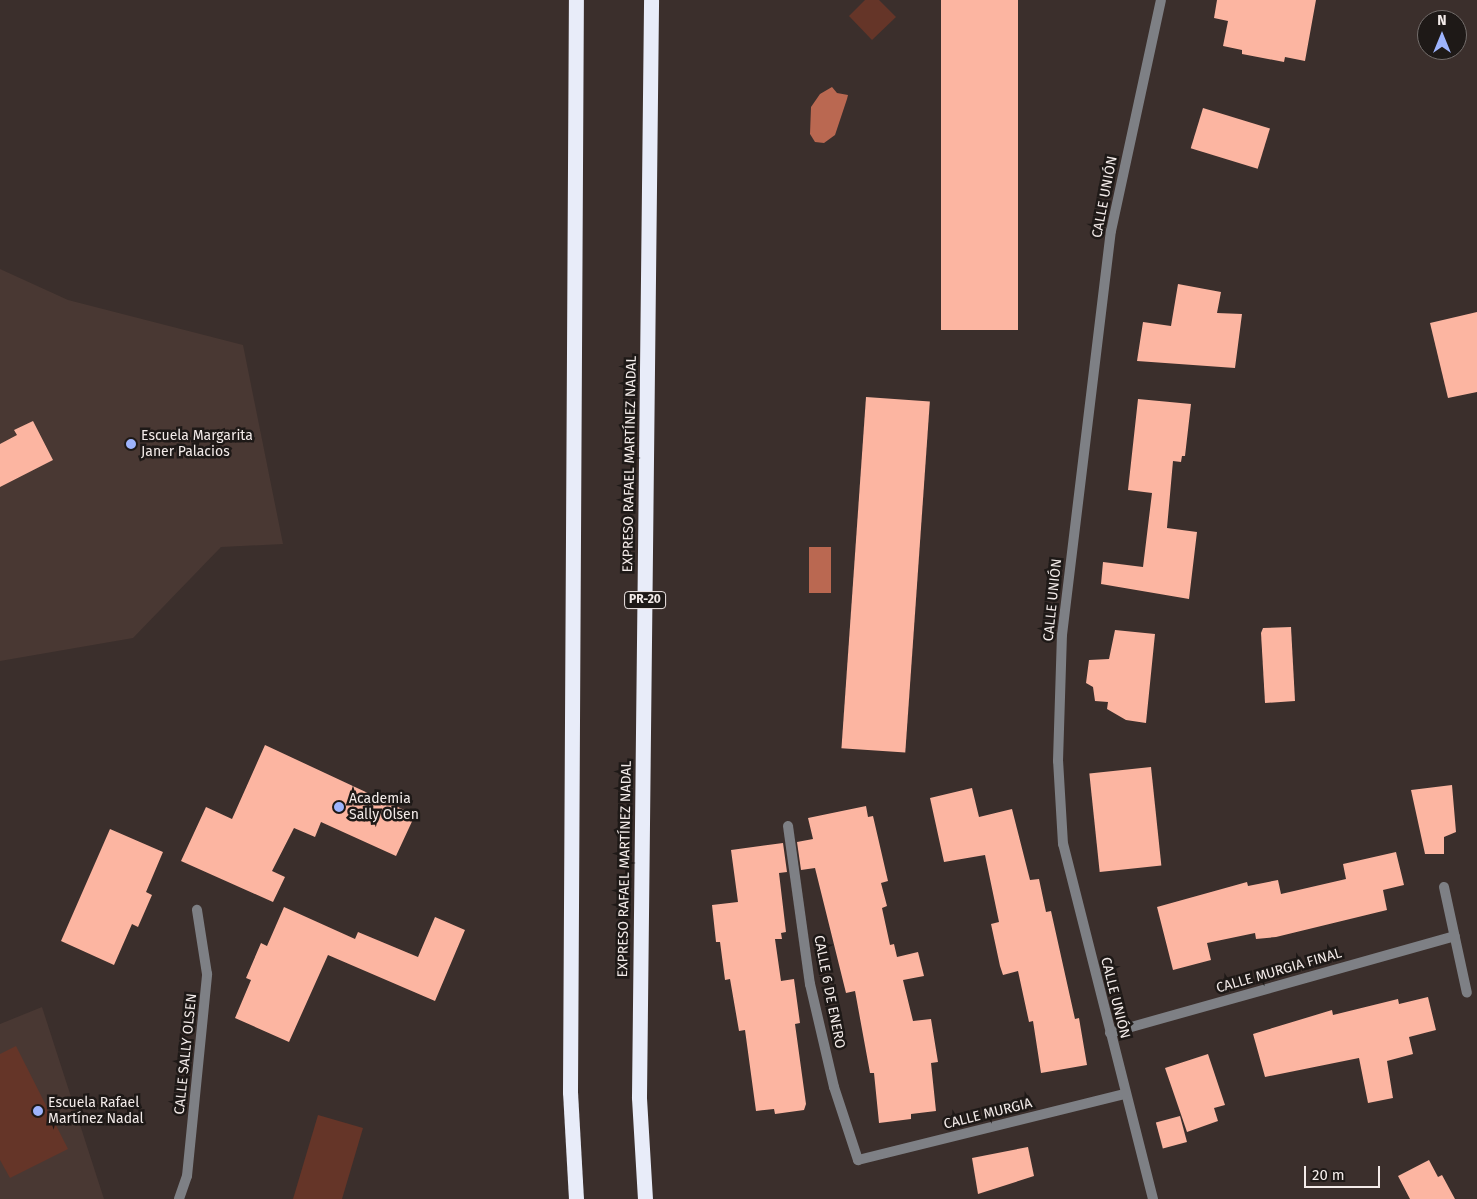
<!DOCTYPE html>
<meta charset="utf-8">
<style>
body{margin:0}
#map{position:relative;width:1477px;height:1199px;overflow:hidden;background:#3b2f2c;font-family:"Fira Sans",sans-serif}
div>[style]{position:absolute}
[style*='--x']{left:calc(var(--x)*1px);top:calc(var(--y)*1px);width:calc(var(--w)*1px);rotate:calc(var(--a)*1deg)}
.built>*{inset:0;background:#493833}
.green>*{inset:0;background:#653528}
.water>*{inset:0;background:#ba6851;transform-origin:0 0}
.building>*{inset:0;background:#fcb5a1;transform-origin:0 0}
.street>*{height:10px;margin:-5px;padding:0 5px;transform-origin:5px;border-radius:5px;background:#7e8085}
.highway>*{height:15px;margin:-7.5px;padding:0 7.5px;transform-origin:7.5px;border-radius:7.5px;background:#e8ecf9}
.dots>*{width:14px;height:14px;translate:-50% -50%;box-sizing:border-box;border:2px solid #1e1917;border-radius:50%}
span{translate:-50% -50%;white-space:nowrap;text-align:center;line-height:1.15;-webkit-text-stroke:5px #1e1917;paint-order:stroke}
.shield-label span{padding:1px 4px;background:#1e1917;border:1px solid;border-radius:4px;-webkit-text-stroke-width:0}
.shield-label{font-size:12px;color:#f3ebe9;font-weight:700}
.street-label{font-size:14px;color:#f3ebe9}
.poi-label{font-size:14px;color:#f3ebe9}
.left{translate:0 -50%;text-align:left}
.north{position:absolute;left:1417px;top:10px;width:50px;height:50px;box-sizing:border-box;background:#1e1917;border:1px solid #736d6b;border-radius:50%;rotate:0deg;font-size:14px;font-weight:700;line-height:20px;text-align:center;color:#f3ebe9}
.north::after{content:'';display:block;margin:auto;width:18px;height:22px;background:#9eb4fd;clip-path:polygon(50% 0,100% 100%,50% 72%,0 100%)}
.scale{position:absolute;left:1304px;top:1166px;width:76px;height:22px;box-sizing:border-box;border:2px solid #f3ebe9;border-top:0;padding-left:6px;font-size:15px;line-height:18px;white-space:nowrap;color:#f3ebe9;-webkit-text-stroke:4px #1e1917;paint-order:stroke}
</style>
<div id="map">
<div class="built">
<div style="clip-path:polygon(0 269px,68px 300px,243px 345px,283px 544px,221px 547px,133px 638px,0 661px)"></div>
<div style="clip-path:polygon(42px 1007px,104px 1199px,0 1199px,0 1024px)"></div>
</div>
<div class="green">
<div style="clip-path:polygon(865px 0,879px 0,896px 17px,872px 40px,849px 16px)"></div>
<div style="clip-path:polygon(16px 1046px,68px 1149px,10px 1178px,0 1160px,0 1054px)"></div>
<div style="clip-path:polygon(318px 1115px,363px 1128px,342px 1199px,293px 1199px)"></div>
</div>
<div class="water">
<div style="clip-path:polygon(832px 87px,837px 93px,848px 95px,847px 99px,835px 135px,824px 143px,815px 142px,810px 134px,811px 107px,820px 94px)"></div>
<div style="left:809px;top:547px;width:22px;height:46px"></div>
</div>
<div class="building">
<div style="left:941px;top:0;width:77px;height:330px"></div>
<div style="clip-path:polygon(1217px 0,1316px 0,1305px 61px,1285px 57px,1284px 62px,1242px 54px,1242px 50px,1223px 46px,1228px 21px,1214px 18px)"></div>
<div style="left:1203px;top:108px;width:70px;height:42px;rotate:17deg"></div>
<div style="clip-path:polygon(1178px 284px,1221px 292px,1217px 313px,1242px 314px,1235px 368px,1137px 361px,1143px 322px,1171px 326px)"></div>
<div style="clip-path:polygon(1477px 312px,1477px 392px,1448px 398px,1430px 323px)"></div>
<div style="left:866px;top:397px;width:64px;height:352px;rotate:4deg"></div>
<div style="clip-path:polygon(1138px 399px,1191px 404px,1185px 456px,1182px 456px,1181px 462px,1173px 461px,1167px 528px,1197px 532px,1189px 599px,1101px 584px,1103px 562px,1143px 567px,1152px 493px,1128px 490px)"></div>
<div style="clip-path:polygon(33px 421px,53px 460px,0 487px,0 444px,17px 435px,14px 430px)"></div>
<div style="clip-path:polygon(1291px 627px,1295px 701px,1265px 703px,1261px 633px,1263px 628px)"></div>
<div style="clip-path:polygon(1115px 630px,1155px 634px,1146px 723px,1126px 720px,1107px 709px,1108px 702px,1095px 701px,1093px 687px,1086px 683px,1089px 660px,1109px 659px)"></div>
<div style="clip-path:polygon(265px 745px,415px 815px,396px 856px,321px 822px,315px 837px,294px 828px,272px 871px,285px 877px,273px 902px,181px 861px,206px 807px,232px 819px)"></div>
<div style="left:1151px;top:767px;width:99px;height:62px;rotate:84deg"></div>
<div style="clip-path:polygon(1452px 785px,1456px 832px,1444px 837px,1444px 854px,1425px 854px,1411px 790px)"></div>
<div style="clip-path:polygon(972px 788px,979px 817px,1012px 809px,1030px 880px,1039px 879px,1046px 912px,1051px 911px,1075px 1019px,1079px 1018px,1087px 1065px,1041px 1073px,1033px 1021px,1029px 1022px,1018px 971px,1003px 975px,1000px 966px,991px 924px,999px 922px,985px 855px,944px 862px,930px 798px)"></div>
<div style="clip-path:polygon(866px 806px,868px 817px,873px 816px,888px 881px,881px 883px,887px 906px,882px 908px,890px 945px,894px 944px,897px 957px,918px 952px,924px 976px,903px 980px,913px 1021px,931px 1019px,938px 1062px,931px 1063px,936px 1111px,911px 1114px,911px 1119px,879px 1123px,874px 1073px,870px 1073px,855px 991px,846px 993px,815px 868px,801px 870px,797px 842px,813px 839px,808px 818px)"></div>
<div style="clip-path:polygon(110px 829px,163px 852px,146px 892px,152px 895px,138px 927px,132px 924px,114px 965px,61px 941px)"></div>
<div style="clip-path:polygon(783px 843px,787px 872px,779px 873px,786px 932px,781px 933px,782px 939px,775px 939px,781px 981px,794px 979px,800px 1023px,795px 1024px,806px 1104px,804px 1110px,775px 1114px,774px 1109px,756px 1111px,745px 1030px,739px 1031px,730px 979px,725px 980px,720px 942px,716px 942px,712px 905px,738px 902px,731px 850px)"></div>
<div style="clip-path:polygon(1396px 852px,1404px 885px,1383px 890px,1387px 910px,1276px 937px,1256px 939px,1255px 933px,1207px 943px,1211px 960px,1173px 970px,1157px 907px,1247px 882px,1248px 886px,1278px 880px,1281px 894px,1346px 879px,1343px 864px)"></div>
<div style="clip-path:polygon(284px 907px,355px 939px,358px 932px,418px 957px,435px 917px,465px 930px,435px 1001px,328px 955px,289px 1042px,235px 1018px,251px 980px,246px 978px,261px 943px,267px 946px)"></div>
<div style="clip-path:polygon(1428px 997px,1436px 1030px,1409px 1037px,1413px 1054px,1387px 1061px,1393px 1098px,1368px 1103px,1359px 1058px,1265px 1077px,1253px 1034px,1332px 1010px,1333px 1015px,1398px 999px,1399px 1004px)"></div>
<div style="clip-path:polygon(1208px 1054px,1225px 1105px,1214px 1108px,1218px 1121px,1187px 1132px,1165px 1068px)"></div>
<div style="left:1180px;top:1116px;width:27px;height:25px;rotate:75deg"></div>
<div style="clip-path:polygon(1028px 1147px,1034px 1176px,978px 1194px,972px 1158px)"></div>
<div style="clip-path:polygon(1429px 1160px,1438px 1177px,1442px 1175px,1455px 1199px,1410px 1199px,1398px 1176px)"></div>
</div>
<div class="street">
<div style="--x:788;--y:826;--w:160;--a:82.1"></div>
<div style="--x:810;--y:984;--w:106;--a:76.9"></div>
<div style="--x:834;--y:1087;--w:77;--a:71.8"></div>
<div style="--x:858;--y:1160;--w:274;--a:-13.9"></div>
<div style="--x:1444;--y:887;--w:108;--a:77.8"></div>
<div style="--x:1110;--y:1033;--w:358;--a:-15.7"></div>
<div style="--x:179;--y:1199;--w:24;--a:-71"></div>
<div style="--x:187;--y:1176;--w:203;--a:-84.3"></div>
<div style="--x:207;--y:974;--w:65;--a:-98.9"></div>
<div style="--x:1153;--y:1199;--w:366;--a:-104.2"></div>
<div style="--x:1063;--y:844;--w:83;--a:-93.4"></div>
<div style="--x:1058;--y:761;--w:126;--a:-88.2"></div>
<div style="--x:1062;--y:635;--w:407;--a:-83.1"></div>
<div style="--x:1111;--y:231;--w:236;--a:-77.8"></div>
</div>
<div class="highway">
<div style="--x:576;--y:1199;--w:107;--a:-93.2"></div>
<div style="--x:570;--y:1092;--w:1092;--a:-89.69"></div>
<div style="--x:645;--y:1199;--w:102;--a:-93.4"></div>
<div style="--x:639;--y:1097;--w:1097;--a:-89.37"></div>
</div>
<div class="dots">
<div style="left:131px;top:444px;background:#9eb4fd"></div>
<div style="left:339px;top:807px;background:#9eb4fd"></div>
<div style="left:38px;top:1111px;background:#9eb4fd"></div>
</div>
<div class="shield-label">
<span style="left:645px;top:600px">PR-20</span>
</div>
<div class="street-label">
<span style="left:1105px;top:197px;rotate:-79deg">CALLE UNIÓN</span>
<span style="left:630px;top:464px;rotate:-89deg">EXPRESO RAFAEL MARTÍNEZ NADAL</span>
<span style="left:1053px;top:600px;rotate:-84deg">CALLE UNIÓN</span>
<span style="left:625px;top:869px;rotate:-89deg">EXPRESO RAFAEL MARTÍNEZ NADAL</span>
<span style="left:1279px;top:971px;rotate:-16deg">CALLE MURGIA FINAL</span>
<span style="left:829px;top:992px;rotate:79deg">CALLE 6 DE ENERO</span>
<span style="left:1115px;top:998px;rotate:76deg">CALLE UNIÓN</span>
<span style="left:186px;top:1054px;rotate:-84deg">CALLE SALLY OLSEN</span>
<span style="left:988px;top:1114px;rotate:-14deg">CALLE MURGIA</span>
</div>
<div class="poi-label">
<span class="left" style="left:141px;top:444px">Escuela Margarita<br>Janer Palacios</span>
<span class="left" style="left:349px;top:807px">Academia<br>Sally Olsen</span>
<span class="left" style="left:48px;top:1111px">Escuela Rafael<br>Martínez Nadal</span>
</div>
<div class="north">N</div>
<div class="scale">20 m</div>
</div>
